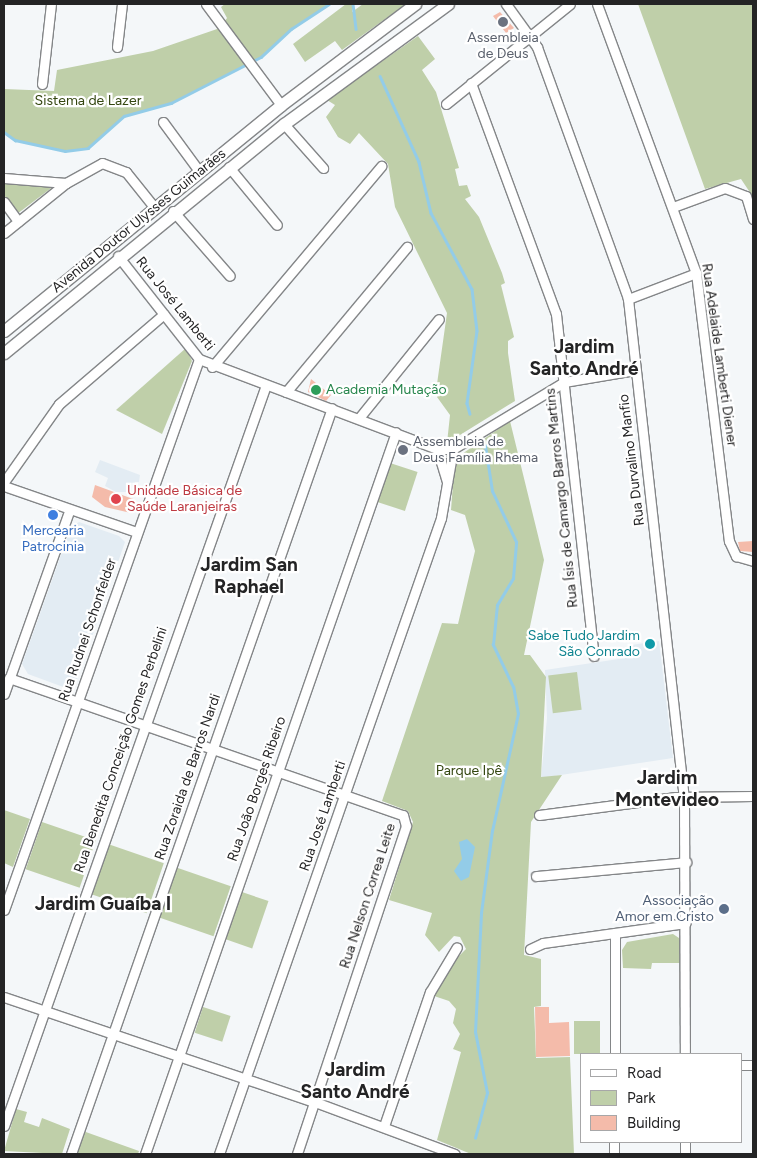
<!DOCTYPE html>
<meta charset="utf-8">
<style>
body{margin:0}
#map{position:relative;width:757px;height:1158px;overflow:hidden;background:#f4f7f9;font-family:Figtree,sans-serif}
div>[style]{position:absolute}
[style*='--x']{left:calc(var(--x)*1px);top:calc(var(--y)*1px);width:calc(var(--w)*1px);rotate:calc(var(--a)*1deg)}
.built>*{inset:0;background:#e3ecf3}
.green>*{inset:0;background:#bfcfa9;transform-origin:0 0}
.water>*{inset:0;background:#93cce8}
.stream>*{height:2.5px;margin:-1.25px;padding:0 1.25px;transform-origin:1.25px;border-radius:1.25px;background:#93cce8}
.building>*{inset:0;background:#f4bbaa}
.roads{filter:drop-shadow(1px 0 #848688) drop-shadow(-1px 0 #848688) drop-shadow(0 1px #848688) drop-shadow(0 -1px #848688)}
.minor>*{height:9px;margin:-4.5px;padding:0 4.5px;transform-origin:4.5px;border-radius:4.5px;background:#fff}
.major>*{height:11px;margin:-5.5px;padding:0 5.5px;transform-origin:5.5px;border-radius:5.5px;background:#fff}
.dots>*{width:14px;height:14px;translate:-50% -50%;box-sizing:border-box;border:2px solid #fff;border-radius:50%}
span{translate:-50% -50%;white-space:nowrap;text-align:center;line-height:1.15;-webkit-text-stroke:4.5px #fff;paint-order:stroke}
.worship-label{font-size:14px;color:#5b616d}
.left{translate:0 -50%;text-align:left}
.park-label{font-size:14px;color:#344610}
.street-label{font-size:14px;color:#242425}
.leisure-label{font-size:14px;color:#27864d}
.health-label{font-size:14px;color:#be3a42}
.shop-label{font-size:14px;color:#366cbe}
.culture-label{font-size:14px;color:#0d838f}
.right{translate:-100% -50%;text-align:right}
.service-label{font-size:14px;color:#4e5e75}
.district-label{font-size:19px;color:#242425;font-weight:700}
.frame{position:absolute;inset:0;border:5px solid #242425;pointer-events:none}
.legend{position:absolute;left:580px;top:1053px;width:162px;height:90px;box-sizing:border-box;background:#fff;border:1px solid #a7a7a8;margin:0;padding:6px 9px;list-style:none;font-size:15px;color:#242425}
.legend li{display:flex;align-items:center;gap:10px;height:25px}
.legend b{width:25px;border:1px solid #a7a7a8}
</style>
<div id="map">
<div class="built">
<div style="clip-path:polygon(100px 460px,140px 475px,139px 482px,135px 482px,131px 492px,116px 492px,105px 486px,108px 478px,95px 472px)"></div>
<div style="clip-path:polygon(79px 522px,119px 536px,125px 542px,76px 683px,66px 688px,28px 674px,22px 664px,71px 527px)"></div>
<div style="clip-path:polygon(659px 641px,673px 758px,541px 778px,547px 718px,545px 670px,632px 657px,631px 645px)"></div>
</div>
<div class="green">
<div style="clip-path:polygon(225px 4px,329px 4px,291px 29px,261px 57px,171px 103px,124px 116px,88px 148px,65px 151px,15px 140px,4px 132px,4px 89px,54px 91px,57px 70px,153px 51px,220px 28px,227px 18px,221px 7px)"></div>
<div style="clip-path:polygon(346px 4px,353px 4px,352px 12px,363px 4px,406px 4px,342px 50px,335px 41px,305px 62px,293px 44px)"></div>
<div style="clip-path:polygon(638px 4px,753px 4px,753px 197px,741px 179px,705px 189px)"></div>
<div style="clip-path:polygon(418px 36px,435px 59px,422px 70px,436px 92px,459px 168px,455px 169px,459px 186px,467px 185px,471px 196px,465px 199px,479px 217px,502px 273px,505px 283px,501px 285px,514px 337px,508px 341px,508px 353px,515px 401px,447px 443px,450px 415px,437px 397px,444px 388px,437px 384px,447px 313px,395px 207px,388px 164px,359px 133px,350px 144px,338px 137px,326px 117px,335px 105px,327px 100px)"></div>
<div style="clip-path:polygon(4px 183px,54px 186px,17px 214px,4px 195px)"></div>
<div style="clip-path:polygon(186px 348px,192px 361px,162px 434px,116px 410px)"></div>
<div style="clip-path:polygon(510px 421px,544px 560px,524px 655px,530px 655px,546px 677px,541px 777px,562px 775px,531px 822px,524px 955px,541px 959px,541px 1006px,534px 1007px,536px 1058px,570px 1057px,574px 1154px,471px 1154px,437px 1140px,461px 1052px,453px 1049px,460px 1034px,453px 1023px,456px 1009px,449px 1001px,434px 996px,447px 968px,466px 949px,460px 937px,454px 936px,439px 952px,425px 935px,432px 913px,389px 900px,413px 822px,408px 811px,382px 801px,442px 623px,458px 624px,475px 551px,465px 515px,451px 510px,454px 470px,462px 454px)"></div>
<div style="left:390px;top:463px;width:29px;height:41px;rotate:18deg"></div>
<div style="left:577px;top:672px;width:38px;height:29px;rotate:83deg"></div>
<div style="clip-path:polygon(4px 810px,30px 819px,13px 867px,4px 863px)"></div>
<div style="left:42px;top:822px;width:57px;height:50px;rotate:19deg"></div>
<div style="left:108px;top:844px;width:59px;height:53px;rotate:19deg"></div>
<div style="left:175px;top:867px;width:59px;height:53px;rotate:19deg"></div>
<div style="left:242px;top:892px;width:28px;height:50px;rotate:19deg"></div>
<div style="clip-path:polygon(673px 934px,682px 940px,683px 963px,652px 963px,651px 969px,623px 968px,622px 950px,627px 942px)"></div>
<div style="left:203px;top:1007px;width:29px;height:27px;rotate:18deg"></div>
<div style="left:574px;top:1021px;width:26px;height:33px"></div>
<div style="clip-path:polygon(16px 1109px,27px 1112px,24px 1122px,39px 1127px,42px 1118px,70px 1129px,62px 1154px,4px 1151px)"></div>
<div style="clip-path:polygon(83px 1131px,139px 1151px,138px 1154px,75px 1154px)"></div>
</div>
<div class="water">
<div style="clip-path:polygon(467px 839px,475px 847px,469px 877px,461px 881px,454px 871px,462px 859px,459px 842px)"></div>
</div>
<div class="stream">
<div style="--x:353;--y:4;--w:25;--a:83"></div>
<div style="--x:380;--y:76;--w:94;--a:65.6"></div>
<div style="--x:419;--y:162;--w:52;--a:76.8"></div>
<div style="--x:431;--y:213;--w:86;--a:61.7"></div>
<div style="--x:472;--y:289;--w:42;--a:83.2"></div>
<div style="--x:477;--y:331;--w:73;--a:97.9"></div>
<div style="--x:467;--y:403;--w:11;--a:75"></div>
<div style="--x:4;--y:132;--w:14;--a:36"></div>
<div style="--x:15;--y:140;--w:51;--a:12.4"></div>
<div style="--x:65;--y:151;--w:23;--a:-7"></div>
<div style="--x:88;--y:148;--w:48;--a:-41.6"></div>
<div style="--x:124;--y:116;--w:49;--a:-15.5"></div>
<div style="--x:171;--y:103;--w:101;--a:-27.1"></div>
<div style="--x:261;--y:57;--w:41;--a:-43"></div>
<div style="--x:291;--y:29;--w:45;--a:-33.3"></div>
<div style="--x:475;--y:1138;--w:47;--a:-75.1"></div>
<div style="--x:487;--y:1093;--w:62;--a:-101.1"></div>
<div style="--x:475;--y:1032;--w:119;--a:-87.1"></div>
<div style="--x:481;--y:913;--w:83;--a:-82.4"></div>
<div style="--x:492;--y:831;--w:120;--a:-77.5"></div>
<div style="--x:518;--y:714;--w:27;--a:-100"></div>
<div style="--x:513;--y:687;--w:47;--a:-115.5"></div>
<div style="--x:493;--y:645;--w:40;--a:-84.3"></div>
<div style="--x:497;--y:605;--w:31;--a:-59"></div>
<div style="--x:513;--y:578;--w:36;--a:-85"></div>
<div style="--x:516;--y:542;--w:56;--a:-115.2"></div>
<div style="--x:492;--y:491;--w:46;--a:-98.8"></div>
</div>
<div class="building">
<div style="clip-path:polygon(500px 12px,514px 28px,506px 33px,493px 16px)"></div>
<div style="clip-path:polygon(311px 379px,331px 395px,326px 401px,308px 392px)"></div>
<div style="clip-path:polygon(95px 485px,133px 499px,131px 513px,105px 507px,92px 497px)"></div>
<div style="clip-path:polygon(753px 541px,753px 552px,740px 551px,738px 542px)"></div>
<div style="clip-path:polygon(535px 1007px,549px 1007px,549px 1023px,569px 1022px,570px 1056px,536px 1057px)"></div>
</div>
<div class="roads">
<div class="minor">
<div style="--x:206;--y:4;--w:126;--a:53.4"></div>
<div style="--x:506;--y:4;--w:53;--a:54.2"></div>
<div style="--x:537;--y:47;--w:268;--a:70.1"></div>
<div style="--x:628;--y:299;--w:503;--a:83.61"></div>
<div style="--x:684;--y:799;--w:255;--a:89.8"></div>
<div style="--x:597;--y:4;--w:287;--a:69.8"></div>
<div style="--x:696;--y:273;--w:270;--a:83"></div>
<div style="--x:729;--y:541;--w:17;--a:65"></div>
<div style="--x:736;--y:556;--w:18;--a:16"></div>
<div style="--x:117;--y:47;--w:43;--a:-83.4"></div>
<div style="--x:471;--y:83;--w:246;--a:69.8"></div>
<div style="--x:556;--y:314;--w:344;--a:83.7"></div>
<div style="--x:42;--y:84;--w:81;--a:-83.6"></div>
<div style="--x:446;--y:104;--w:159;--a:-38.9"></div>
<div style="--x:163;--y:122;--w:61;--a:53.7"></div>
<div style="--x:284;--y:124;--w:59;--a:48.4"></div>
<div style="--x:229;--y:167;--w:75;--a:50.4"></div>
<div style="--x:4;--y:178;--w:62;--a:4.6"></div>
<div style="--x:4;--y:202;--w:24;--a:54"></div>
<div style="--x:673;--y:207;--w:55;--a:-20.1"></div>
<div style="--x:725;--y:188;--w:22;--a:21"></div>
<div style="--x:746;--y:196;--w:24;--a:73"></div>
<div style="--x:173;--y:211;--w:86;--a:48.8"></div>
<div style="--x:4;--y:233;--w:80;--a:-38.9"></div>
<div style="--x:66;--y:183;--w:41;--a:-29.1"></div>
<div style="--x:102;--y:163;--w:26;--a:21"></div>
<div style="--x:126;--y:172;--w:45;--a:51.3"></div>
<div style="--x:118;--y:256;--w:131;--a:51.8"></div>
<div style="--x:199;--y:359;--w:254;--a:20.7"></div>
<div style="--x:437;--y:449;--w:16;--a:0"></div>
<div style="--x:453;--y:449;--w:130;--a:-31.1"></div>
<div style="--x:564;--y:382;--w:72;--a:-9.6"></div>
<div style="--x:628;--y:299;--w:73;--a:-20.9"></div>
<div style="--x:212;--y:367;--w:263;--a:-49.9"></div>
<div style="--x:286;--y:392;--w:189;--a:-50.2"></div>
<div style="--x:359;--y:418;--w:127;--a:-51.1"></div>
<div style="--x:437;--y:449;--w:34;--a:73"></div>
<div style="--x:4;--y:482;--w:95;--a:-54.8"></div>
<div style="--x:59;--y:404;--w:138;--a:-40.6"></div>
<div style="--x:4;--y:486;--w:141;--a:19.1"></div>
<div style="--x:9;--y:678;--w:417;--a:19.2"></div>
<div style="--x:403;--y:815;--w:11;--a:75"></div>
<div style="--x:406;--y:826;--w:346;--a:108.4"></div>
<div style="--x:4;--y:694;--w:196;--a:-70.4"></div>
<div style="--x:539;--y:815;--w:138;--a:-7.5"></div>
<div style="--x:676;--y:797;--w:77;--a:-0.7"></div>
<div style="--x:536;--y:876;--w:151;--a:-5.3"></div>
<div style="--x:4;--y:910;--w:584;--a:-70.51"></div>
<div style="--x:530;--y:949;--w:14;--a:-25"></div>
<div style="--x:543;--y:943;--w:144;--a:-8"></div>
<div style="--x:4;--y:997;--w:328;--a:18.7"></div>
<div style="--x:315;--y:1102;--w:149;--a:20.4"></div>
<div style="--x:615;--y:1054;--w:121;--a:-90"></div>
<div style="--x:741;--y:1065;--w:12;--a:0"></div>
<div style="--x:4;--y:1126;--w:786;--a:-70.53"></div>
<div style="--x:384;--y:1126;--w:142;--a:-71.1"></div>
<div style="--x:430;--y:992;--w:52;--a:-59"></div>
<div style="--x:71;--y:1154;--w:790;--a:-70.72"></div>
<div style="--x:145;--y:1154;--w:764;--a:-70.83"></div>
<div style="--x:219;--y:1154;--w:674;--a:-70.76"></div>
<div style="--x:441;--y:518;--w:70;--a:-80.1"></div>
<div style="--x:614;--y:1154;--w:12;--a:-90"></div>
<div style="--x:685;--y:1154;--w:12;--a:-90"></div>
</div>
<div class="major">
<div style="--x:4;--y:331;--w:357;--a:-39.2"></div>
<div style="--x:281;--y:105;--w:168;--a:-37"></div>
<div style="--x:4;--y:353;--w:362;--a:-39.3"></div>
<div style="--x:284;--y:124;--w:203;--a:-36.2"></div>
</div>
</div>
<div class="dots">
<div style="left:503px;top:22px;background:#6b7280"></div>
<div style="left:316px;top:390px;background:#2e9e5b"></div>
<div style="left:403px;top:450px;background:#6b7280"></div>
<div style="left:116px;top:499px;background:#e0444e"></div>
<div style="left:53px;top:515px;background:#3f7fe0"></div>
<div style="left:650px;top:644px;background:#0f9aa8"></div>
<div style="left:724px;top:909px;background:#5c6f8a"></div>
</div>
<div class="worship-label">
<span style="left:503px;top:46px">Assembleia<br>de Deus</span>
<span class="left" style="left:413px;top:450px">Assembleia de<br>Deus Família Rhema</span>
</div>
<div class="park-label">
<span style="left:88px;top:101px">Sistema de Lazer</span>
<span style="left:469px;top:771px">Parque Ipê</span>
</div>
<div class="street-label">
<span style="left:139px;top:221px;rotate:-39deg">Avenida Doutor Ulysses Guimarães</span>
<span style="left:175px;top:304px;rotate:51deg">Rua José Lamberti</span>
<span style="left:719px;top:355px;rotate:82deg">Rua Adelaide Lamberti Diener</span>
<span style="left:632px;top:460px;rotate:-97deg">Rua Durvalino Manfio</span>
<span style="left:562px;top:498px;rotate:-96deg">Rua Ísis de Camargo Barros Martins</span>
<span style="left:88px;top:630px;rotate:-71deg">Rua Rudnei Schonfelder</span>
<span style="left:121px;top:750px;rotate:-71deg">Rua Benedita Conceição Gomes Perbelini</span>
<span style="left:188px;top:777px;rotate:-71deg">Rua Zoraida de Barros Nardi</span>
<span style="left:257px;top:789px;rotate:-71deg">Rua João Borges Ribeiro</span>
<span style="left:323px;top:816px;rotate:-71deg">Rua José Lamberti</span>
<span style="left:368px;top:896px;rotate:-72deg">Rua Nelson Correa Leite</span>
</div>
<div class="leisure-label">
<span class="left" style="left:326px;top:390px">Academia Mutação</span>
</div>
<div class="health-label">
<span class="left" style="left:127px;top:499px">Unidade Básica de<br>Saúde Laranjeiras</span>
</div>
<div class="shop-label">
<span style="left:53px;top:539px">Mercearia<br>Patrocinia</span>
</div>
<div class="culture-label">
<span class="right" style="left:640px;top:644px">Sabe Tudo Jardim<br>São Conrado</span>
</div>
<div class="service-label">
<span class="right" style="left:714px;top:909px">Associação<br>Amor em Cristo</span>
</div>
<div class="district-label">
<span style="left:584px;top:358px">Jardim<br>Santo André</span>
<span style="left:249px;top:576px">Jardim San<br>Raphael</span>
<span style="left:667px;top:789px">Jardim<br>Montevideo</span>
<span style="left:103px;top:904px">Jardim Guaíba I</span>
<span style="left:355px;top:1081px">Jardim<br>Santo André</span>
</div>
<div class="frame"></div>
<ul class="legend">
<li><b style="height:6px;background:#fff"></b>Road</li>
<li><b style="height:14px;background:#bfcfa9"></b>Park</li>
<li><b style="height:14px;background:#f4bbaa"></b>Building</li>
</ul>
</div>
